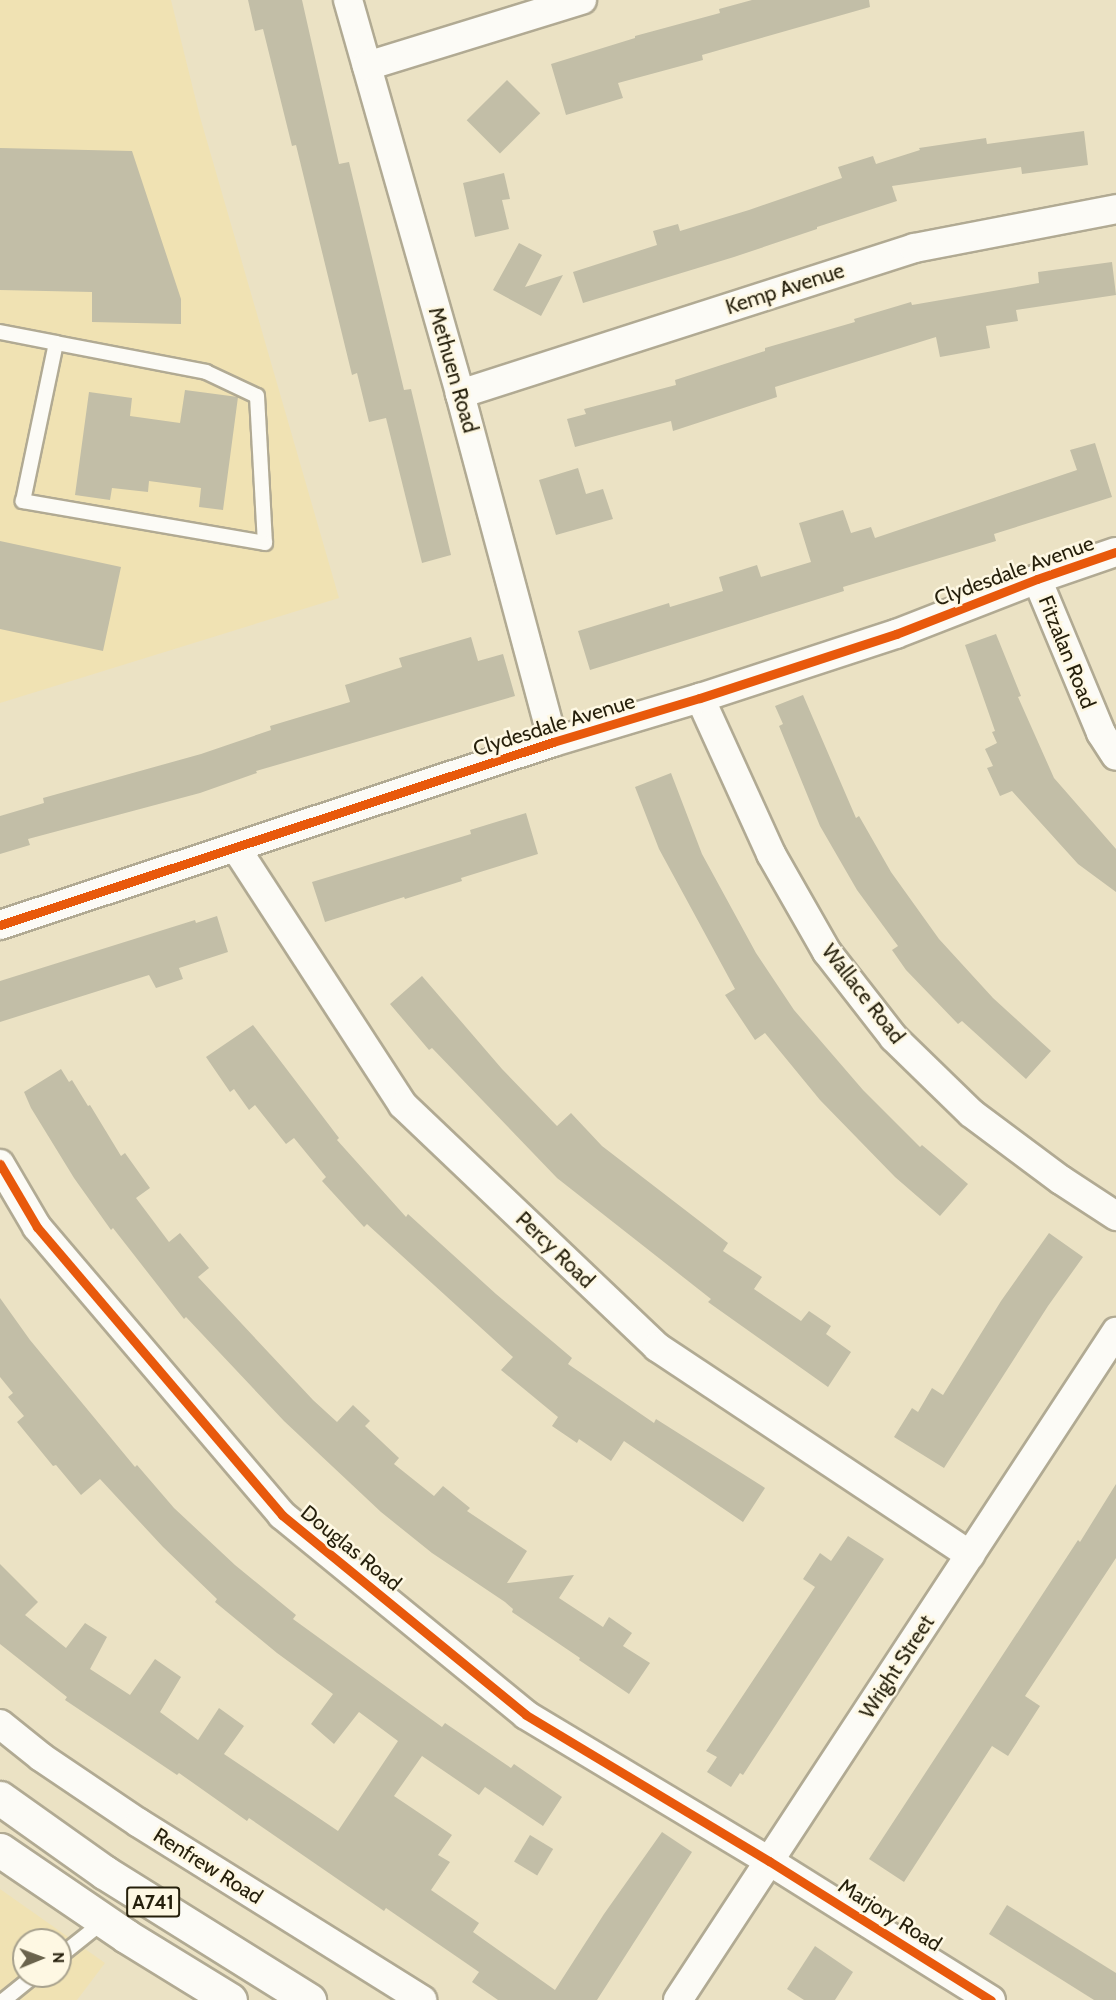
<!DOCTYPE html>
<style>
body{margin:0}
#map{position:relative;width:1116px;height:2000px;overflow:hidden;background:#ebe2c4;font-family:Cabin,sans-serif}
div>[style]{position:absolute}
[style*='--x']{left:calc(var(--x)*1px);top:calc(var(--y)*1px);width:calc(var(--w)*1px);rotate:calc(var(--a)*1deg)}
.built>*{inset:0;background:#f0e2b3}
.building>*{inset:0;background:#c2bea7;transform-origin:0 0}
.roads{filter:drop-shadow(2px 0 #b1aa93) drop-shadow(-2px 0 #b1aa93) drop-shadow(0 2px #b1aa93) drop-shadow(0 -2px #b1aa93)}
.lane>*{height:14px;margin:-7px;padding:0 7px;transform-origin:7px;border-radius:7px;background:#fcfbf6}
.street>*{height:28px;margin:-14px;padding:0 14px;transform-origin:14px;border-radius:14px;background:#fcfbf6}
.primary>*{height:33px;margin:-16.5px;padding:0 16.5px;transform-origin:16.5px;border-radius:16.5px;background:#fcfbf6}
.cycleway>*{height:9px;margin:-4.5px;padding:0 4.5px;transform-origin:4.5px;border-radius:4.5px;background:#e8590c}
span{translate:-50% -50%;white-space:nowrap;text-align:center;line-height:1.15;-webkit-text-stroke:5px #fef8e3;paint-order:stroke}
.shield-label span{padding:2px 4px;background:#fef8e3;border:2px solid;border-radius:4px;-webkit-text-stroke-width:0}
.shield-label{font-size:20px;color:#251f0b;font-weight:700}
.street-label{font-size:21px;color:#251f0b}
.north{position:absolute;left:12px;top:1928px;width:60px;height:60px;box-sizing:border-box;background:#fef8e3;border:2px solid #a7a18d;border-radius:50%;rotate:89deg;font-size:16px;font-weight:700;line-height:24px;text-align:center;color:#251f0b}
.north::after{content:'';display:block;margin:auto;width:21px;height:27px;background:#6a634c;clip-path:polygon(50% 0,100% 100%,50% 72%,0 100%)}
</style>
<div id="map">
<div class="built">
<div style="clip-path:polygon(0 0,171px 0,200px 117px,339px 598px,0 703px)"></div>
<div style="clip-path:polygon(evenodd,0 1889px,105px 1963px,77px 2000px,0 2000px,0 1889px,24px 1940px,60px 1940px,60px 1976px,24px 1976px,24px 1940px)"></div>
</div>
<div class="building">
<div style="clip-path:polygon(248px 0,302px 0,339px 164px,349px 162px,404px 390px,411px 389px,451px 555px,422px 563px,386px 418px,369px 422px,357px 373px,352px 375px,296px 145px,292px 146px,263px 29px,255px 31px)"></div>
<div style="clip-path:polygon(752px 0,869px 0,870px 7px,702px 55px,703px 60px,618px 83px,623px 98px,566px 115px,551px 64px,635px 38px,635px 36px,720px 13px,719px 9px)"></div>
<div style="left:507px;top:80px;width:47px;height:57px;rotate:45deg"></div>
<div style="clip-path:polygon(1084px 131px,1088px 165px,1022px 174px,1021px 167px,892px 186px,897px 201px,817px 227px,817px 229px,734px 257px,583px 303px,573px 272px,657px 245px,653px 231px,678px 224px,680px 231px,749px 210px,842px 178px,838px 167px,873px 156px,876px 164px,920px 150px,919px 148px,986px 138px,987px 144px)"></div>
<div style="clip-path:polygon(0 148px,132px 151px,181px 299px,181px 324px,92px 322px,92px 292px,0 290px)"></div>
<div style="clip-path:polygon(504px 173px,510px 199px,502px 200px,509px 229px,475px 237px,463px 183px)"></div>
<div style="clip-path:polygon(519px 243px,542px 255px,525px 287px,563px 275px,541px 316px,493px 290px)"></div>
<div style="clip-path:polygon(1112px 262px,1116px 295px,1016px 310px,1018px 321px,986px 326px,990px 348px,940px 357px,936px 337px,775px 387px,777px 397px,673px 431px,671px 421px,575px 447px,567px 419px,586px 414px,584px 409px,676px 385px,675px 380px,765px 351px,765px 348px,855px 322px,854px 319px,911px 302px,912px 305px,1039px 283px,1038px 272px)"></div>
<div style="clip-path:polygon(185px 390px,238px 397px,223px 510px,199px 507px,201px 488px,149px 481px,148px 492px,112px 488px,110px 500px,75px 495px,89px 392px,132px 398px,130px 416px,180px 423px)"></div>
<div style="clip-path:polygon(1095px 443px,1112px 497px,994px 534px,996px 541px,843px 587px,844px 591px,590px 670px,578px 631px,669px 603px,670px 607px,723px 591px,719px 577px,757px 565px,761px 577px,811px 562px,799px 523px,843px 510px,851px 533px,871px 527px,875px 538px,1077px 470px,1070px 450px)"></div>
<div style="clip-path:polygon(578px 468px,586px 494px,603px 489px,613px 519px,556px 535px,539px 480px)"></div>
<div style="clip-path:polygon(0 541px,121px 567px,103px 651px,0 629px)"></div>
<div style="clip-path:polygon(996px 634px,1021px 696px,1018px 697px,1054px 778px,1116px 849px,1116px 892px,1078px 864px,1012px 791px,1000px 796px,987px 768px,993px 766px,985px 749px,997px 743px,992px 732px,995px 731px,965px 645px)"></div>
<div style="clip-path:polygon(471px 637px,478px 661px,503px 654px,515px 696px,256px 771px,257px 773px,200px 793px,28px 839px,30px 845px,0 854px,0 816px,44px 803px,43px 798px,201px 754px,271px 730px,270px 726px,350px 702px,345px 685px,402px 667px,399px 658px)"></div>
<div style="clip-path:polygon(803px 695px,856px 818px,859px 816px,891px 872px,939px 939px,993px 998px,1051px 1051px,1026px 1079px,962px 1021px,958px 1024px,906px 970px,892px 950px,898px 946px,857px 890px,820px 826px,779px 726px,783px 724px,775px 706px)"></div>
<div style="clip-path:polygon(671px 773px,702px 854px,756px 953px,794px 1010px,863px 1090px,920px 1147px,922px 1145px,968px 1184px,940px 1216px,895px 1177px,820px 1100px,765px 1033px,755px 1040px,725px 995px,735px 989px,659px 849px,635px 787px)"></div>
<div style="clip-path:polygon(526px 813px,538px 854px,461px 878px,462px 881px,405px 899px,404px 897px,325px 922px,312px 882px,471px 834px,470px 830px)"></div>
<div style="clip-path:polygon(217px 916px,228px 952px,179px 968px,183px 979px,156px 988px,149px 975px,0 1022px,0 981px,195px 920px,196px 923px)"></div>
<div style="clip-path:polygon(422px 976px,502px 1069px,557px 1126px,571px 1113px,602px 1146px,728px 1243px,723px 1251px,762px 1277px,754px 1289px,801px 1321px,809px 1311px,831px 1326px,826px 1334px,851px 1352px,828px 1387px,708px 1302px,711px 1299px,557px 1178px,432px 1048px,429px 1050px,390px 1004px)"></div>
<div style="clip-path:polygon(253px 1025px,339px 1138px,337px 1140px,406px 1217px,408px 1214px,496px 1294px,572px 1358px,568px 1364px,654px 1423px,656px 1419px,765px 1488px,743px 1522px,624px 1441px,611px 1461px,579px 1439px,577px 1443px,552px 1426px,558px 1417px,501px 1370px,513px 1357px,367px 1224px,364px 1227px,322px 1181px,326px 1177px,294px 1138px,286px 1144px,255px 1105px,249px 1110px,234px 1089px,230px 1092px,206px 1057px)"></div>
<div style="clip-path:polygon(61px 1069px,69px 1082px,72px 1080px,88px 1106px,90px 1105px,121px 1156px,125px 1153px,150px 1188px,136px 1198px,169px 1242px,180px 1233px,209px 1268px,198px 1277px,313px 1400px,337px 1422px,353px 1405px,370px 1421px,365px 1426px,399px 1458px,394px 1464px,434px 1496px,443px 1486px,470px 1508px,467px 1511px,527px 1551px,507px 1583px,574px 1575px,559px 1598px,603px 1627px,609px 1617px,632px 1633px,623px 1646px,650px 1663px,629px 1694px,579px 1660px,580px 1658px,512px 1612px,513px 1609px,505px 1602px,432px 1553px,381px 1512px,284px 1421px,186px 1317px,184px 1319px,113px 1228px,111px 1230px,74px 1178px,31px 1108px,24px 1092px)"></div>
<div style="clip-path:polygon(1049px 1233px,1083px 1257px,1048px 1306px,944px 1468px,894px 1437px,912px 1408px,918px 1412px,932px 1388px,943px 1395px,1001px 1301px)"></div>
<div style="clip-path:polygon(0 1298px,30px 1340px,135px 1467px,137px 1465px,174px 1508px,235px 1565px,296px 1615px,293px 1619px,442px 1727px,445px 1723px,511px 1768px,514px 1764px,562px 1797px,543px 1826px,485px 1787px,479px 1795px,422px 1756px,394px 1796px,452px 1835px,438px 1855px,450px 1862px,431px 1890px,479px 1923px,473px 1932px,555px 1990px,604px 1914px,662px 1832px,692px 1852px,597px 2000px,498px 2000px,472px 1982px,479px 1972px,386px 1908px,384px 1911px,249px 1818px,247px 1821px,179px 1773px,177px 1775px,65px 1700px,67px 1697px,0 1644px,0 1564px,38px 1602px,25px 1615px,66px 1648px,85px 1623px,107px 1637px,90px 1669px,130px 1695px,155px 1659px,181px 1677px,160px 1712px,198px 1740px,219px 1708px,244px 1726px,224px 1754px,338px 1831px,398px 1741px,359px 1712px,334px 1744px,311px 1724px,333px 1694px,277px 1653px,215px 1602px,217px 1599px,163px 1547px,100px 1479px,81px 1495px,56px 1465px,53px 1466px,17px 1422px,24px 1416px,8px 1397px,13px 1393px,0 1377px)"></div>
<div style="clip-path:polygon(1116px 1484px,1116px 1558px,1025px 1696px,1040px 1706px,1008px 1756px,992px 1746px,904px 1882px,869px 1859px,1078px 1540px,1080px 1542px)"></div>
<div style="clip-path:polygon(848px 1536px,884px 1559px,743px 1775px,740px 1773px,731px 1787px,707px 1772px,717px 1757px,706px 1751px,815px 1587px,803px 1579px,820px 1553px,831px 1561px)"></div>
<div style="left:530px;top:1835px;width:27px;height:31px;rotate:31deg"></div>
<div style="clip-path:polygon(1007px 1905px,1116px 1973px,1116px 2000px,1094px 2000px,989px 1934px)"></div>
<div style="clip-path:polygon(815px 1946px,853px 1972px,835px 2000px,804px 2000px,787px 1989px)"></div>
</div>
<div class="roads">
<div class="lane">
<div style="--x:0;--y:332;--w:57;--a:11.1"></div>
<div style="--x:56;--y:343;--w:153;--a:10.9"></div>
<div style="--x:206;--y:372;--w:56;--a:25.2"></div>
<div style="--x:257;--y:396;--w:147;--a:86.9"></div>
<div style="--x:265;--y:543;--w:246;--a:-170.2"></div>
<div style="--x:23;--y:501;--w:161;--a:-78.2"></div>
<div style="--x:60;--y:1956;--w:56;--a:-38.5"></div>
<div style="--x:4;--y:2000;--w:38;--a:-39"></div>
</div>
<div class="street">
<div style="--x:348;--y:0;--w:410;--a:74.1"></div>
<div style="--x:460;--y:394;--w:360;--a:75"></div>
<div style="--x:367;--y:66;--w:225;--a:-17.1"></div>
<div style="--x:460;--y:394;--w:477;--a:-17.8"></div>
<div style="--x:914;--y:248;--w:206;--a:-10.9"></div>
<div style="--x:1037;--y:579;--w:167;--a:67.4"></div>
<div style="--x:1101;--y:733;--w:27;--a:57"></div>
<div style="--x:700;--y:698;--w:171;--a:65.5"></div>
<div style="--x:771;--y:854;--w:113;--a:60.3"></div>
<div style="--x:827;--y:952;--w:109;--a:52.1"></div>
<div style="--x:894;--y:1038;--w:107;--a:44.2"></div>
<div style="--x:971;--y:1113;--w:112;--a:36.7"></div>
<div style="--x:1061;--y:1180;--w:66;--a:33.2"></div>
<div style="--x:236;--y:848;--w:306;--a:57"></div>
<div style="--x:403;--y:1105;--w:351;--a:43.6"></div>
<div style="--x:657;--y:1347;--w:376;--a:33.6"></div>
<div style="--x:0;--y:925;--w:582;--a:-18.31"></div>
<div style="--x:553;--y:742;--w:153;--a:-16.7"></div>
<div style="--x:700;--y:698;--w:206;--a:-18.1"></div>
<div style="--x:896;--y:634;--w:151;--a:-21.3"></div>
<div style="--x:1037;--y:579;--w:83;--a:-18.9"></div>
<div style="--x:0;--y:1164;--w:73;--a:59.6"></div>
<div style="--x:37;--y:1227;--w:378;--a:49.6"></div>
<div style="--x:282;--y:1515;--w:315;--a:39.3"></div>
<div style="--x:526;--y:1715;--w:283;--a:31"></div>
<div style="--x:769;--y:1861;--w:262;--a:32.1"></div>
<div style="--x:0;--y:1724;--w:53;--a:38.8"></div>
<div style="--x:41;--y:1757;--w:118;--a:34"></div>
<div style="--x:139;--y:1823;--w:334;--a:32"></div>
<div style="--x:678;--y:2000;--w:799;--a:-56.75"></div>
</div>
<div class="primary">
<div style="--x:0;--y:1798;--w:128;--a:35.4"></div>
<div style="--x:104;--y:1872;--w:242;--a:32"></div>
<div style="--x:0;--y:1850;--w:153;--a:34.3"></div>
<div style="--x:126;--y:1936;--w:122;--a:31.6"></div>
</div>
</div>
<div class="cycleway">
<div style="--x:0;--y:925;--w:582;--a:-18.31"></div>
<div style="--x:553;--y:742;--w:153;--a:-16.7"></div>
<div style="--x:700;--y:698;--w:206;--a:-18.1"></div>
<div style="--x:896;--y:634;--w:151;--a:-21.3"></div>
<div style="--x:1037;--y:579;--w:83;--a:-18.9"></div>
<div style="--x:0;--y:1164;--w:73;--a:59.6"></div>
<div style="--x:37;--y:1227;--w:378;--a:49.6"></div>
<div style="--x:282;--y:1515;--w:315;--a:39.3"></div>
<div style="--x:526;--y:1715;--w:283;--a:31"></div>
<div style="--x:769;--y:1861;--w:262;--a:32.1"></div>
</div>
<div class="shield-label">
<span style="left:153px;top:1902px">A741</span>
</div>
<div class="street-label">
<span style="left:785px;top:289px;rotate:-18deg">Kemp Avenue</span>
<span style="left:453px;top:370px;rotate:74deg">Methuen Road</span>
<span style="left:1014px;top:571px;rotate:-20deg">Clydesdale Avenue</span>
<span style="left:1067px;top:652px;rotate:68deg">Fitzalan Road</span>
<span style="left:554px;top:725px;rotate:-17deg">Clydesdale Avenue</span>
<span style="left:863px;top:994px;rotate:52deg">Wallace Road</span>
<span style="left:555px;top:1250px;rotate:44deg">Percy Road</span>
<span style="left:351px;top:1548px;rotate:39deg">Douglas Road</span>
<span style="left:897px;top:1667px;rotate:-57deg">Wright Street</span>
<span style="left:208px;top:1866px;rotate:32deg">Renfrew Road</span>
<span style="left:890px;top:1915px;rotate:32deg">Marjory Road</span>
</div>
<div class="north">N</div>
</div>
